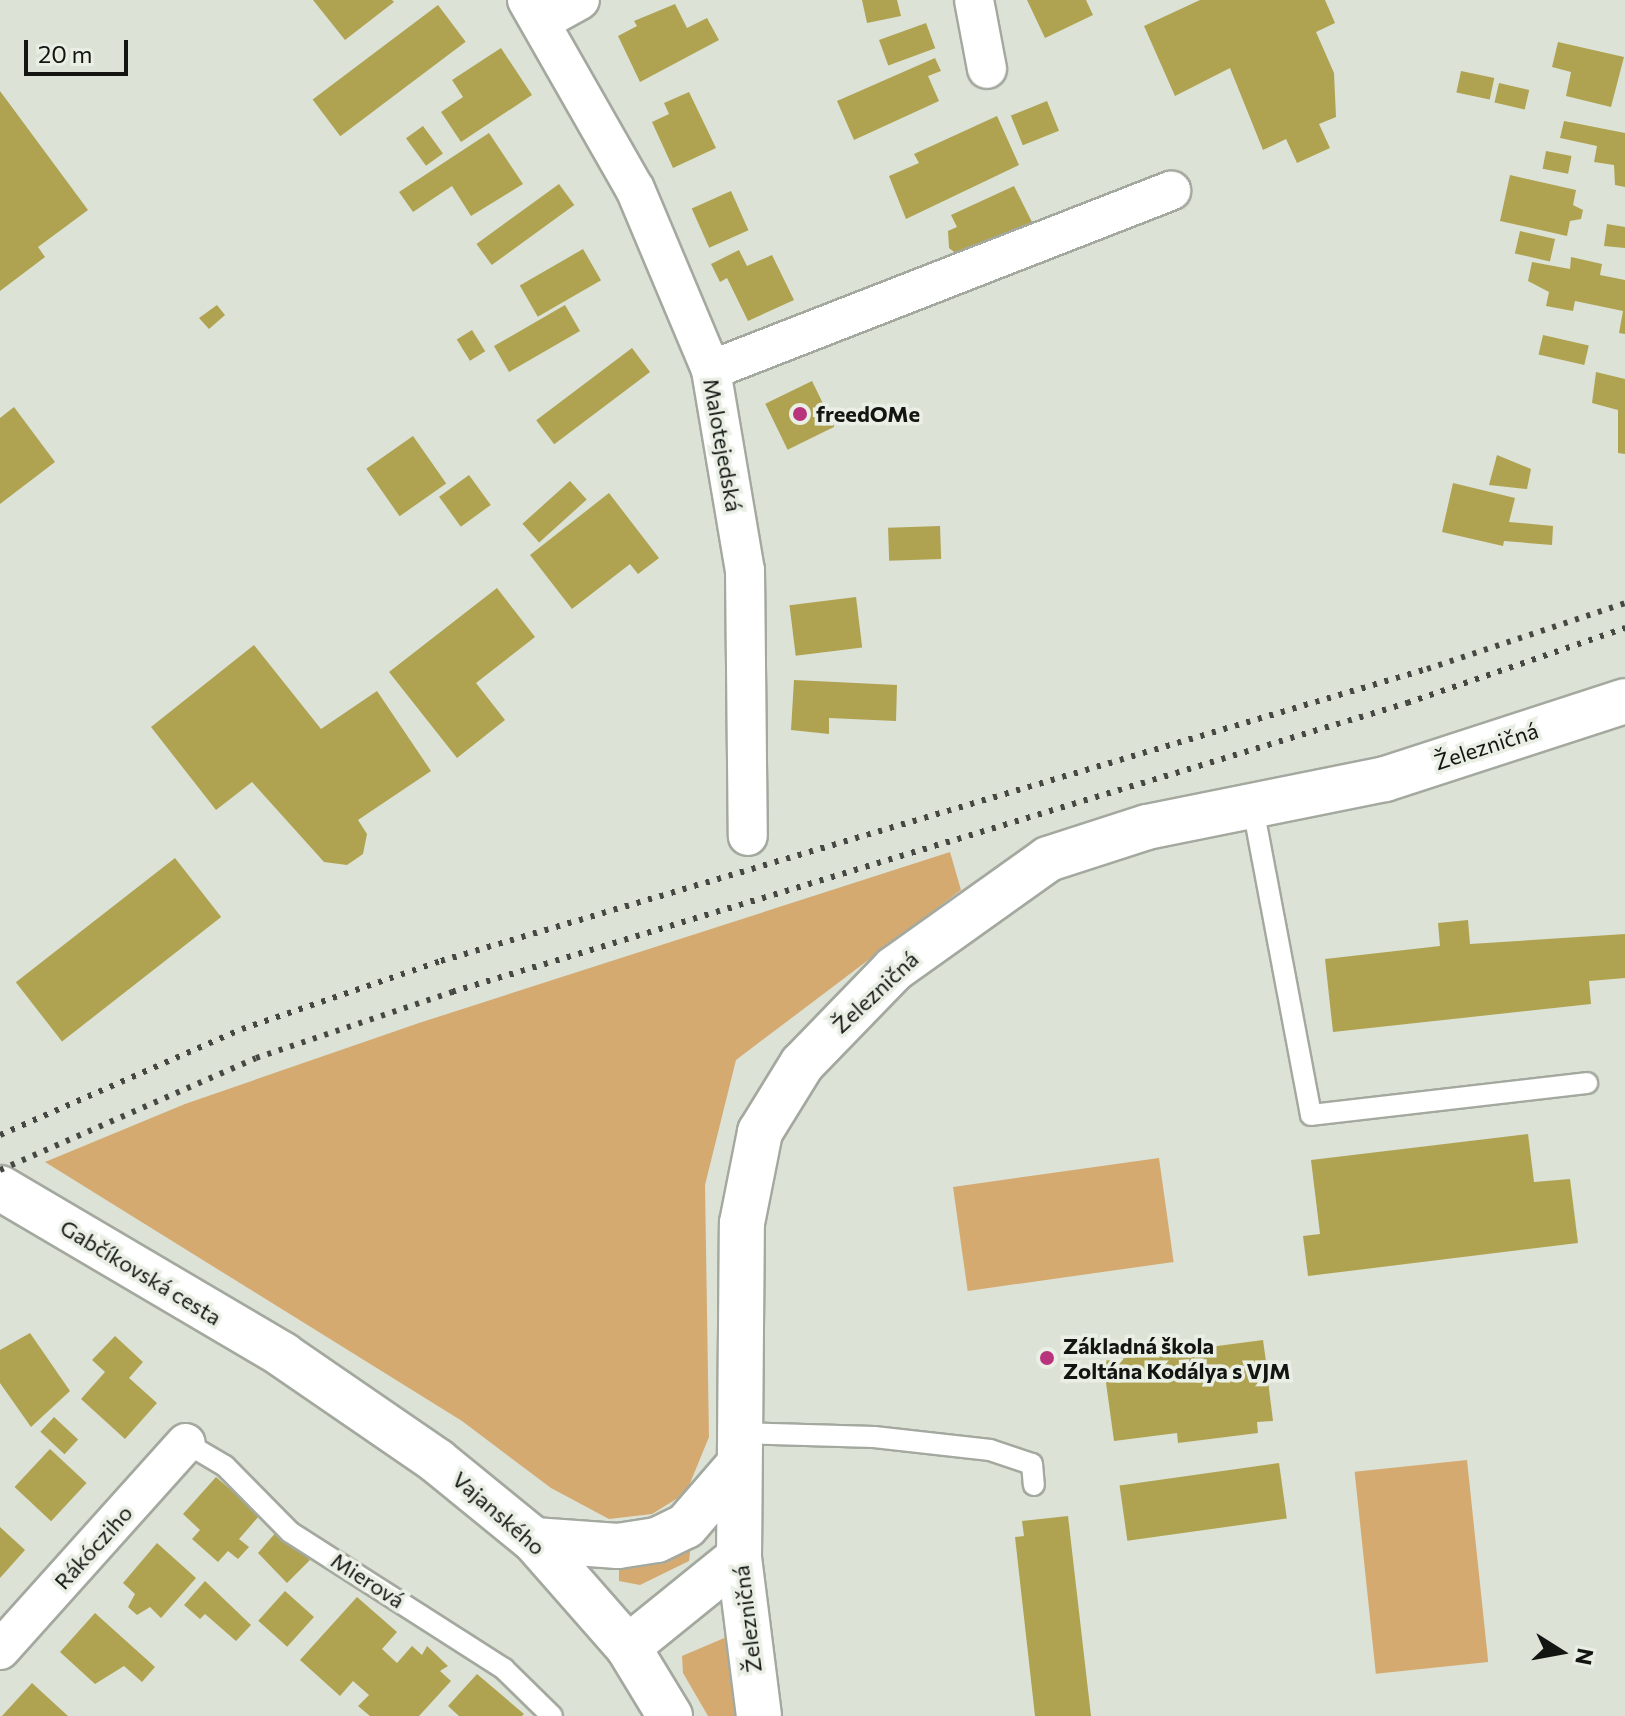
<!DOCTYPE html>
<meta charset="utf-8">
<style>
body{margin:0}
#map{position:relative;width:1625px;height:1716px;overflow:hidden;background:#dce2d6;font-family:Commissioner,sans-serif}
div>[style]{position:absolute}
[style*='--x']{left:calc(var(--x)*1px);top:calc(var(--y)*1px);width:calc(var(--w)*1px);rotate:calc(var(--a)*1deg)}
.green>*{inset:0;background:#d5aa71;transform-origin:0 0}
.building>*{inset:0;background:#afa351;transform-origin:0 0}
.roads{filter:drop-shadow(2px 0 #a4a99f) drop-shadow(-2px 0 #a4a99f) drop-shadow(0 2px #a4a99f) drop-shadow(0 -2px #a4a99f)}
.service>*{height:20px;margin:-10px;padding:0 10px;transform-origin:10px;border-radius:10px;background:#fff}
.minor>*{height:38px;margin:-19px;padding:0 19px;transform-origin:19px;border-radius:19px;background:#fff}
.tertiary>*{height:44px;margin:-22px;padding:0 22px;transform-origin:22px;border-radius:22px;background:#fff}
.secondary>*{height:44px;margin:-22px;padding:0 22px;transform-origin:22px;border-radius:22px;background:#fff}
.rail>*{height:6px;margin-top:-3px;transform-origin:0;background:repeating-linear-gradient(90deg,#454842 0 4px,transparent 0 12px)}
.dots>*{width:22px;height:22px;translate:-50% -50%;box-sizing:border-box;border:4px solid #e9efe4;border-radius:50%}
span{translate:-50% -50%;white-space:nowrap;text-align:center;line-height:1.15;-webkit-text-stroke:7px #e9efe4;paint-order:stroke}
.poi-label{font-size:22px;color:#131512;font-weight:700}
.left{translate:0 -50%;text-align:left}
.street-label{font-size:22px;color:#131512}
.north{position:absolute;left:1521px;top:1612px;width:80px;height:80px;-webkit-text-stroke:6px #e9efe4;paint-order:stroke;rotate:101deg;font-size:22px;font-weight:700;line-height:32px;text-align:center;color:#131512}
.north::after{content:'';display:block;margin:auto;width:28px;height:36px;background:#131512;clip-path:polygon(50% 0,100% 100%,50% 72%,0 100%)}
.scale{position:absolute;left:24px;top:40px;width:104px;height:36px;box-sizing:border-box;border:4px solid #131512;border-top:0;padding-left:10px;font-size:24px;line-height:28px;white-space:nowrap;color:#131512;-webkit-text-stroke:6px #e9efe4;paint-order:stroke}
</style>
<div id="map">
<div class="green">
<div style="clip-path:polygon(950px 852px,961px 890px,736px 1060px,705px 1185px,709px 1437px,686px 1493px,652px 1514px,609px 1519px,551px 1488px,462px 1421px,45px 1162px,185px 1104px,419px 1023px)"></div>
<div style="left:1159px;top:1158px;width:105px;height:208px;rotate:82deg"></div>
<div style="left:1467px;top:1460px;width:203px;height:113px;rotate:84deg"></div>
<div style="clip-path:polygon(691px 1544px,689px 1561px,640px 1585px,619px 1581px,619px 1564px)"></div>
<div style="clip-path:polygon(729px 1636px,749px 1716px,708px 1716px,683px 1673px,682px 1656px)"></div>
</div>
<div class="building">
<div style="clip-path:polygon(313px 0,392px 0,394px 2px,345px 40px)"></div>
<div style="clip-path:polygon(862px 0,897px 0,901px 16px,867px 23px)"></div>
<div style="clip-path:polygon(1027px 0,1086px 0,1093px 15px,1045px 38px)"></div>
<div style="clip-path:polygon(1200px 0,1325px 0,1335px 23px,1316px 32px,1334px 73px,1336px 117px,1319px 124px,1330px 148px,1297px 163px,1286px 139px,1263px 150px,1230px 68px,1175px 96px,1144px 26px)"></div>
<div style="clip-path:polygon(675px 4px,687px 28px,707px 18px,719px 40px,640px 82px,618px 36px,637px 26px,634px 21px)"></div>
<div style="left:438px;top:5px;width:46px;height:157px;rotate:53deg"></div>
<div style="left:926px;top:23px;width:27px;height:50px;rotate:70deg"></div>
<div style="clip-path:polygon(1558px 42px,1624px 57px,1611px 107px,1566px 96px,1571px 72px,1552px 67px)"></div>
<div style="clip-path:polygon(501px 48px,532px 95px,461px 142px,441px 112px,463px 97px,452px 80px)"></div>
<div style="clip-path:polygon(935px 58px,941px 71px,928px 76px,939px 101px,854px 140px,837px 101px)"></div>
<div style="left:1461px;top:71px;width:34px;height:22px;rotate:12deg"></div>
<div style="left:1499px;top:83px;width:31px;height:20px;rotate:13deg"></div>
<div style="clip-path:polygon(0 91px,88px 210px,38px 247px,45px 257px,0 291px)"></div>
<div style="clip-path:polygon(689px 92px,716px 148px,673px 168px,652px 122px,669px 114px,664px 103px)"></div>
<div style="left:1047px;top:101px;width:32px;height:39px;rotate:68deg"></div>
<div style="clip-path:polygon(997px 116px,1019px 165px,906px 219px,889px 176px,919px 163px,914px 154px)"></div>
<div style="clip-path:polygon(1564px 121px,1625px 133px,1625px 187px,1615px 185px,1614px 165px,1594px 162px,1597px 146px,1560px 138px)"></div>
<div style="left:423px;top:126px;width:34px;height:21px;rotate:54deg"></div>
<div style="clip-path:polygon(489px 133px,523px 184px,471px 216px,452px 186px,413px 212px,399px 192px)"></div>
<div style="left:1546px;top:151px;width:26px;height:18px;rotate:11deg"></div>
<div style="clip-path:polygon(1510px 175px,1576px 190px,1573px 205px,1583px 210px,1581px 219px,1570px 221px,1567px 236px,1500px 221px)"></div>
<div style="left:559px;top:184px;width:26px;height:102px;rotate:54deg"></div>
<div style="clip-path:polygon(1014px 186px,1034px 226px,962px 258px,949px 248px,948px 231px,957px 227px,951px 215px)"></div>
<div style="left:731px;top:191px;width:43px;height:43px;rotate:66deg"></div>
<div style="clip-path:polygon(1607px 224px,1625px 227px,1625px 248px,1604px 246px)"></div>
<div style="left:1520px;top:231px;width:36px;height:23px;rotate:13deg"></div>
<div style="left:583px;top:249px;width:36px;height:73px;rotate:60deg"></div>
<div style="clip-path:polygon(739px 250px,747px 266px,772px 255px,794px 300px,748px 321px,727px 278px,720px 282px,711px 264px)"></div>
<div style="clip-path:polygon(1571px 257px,1602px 264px,1600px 275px,1625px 280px,1625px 334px,1619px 333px,1623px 311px,1575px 301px,1573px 311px,1546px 306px,1549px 292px,1528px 281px,1532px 262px,1570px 269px)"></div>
<div style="clip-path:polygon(217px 305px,225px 315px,209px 329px,199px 318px)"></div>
<div style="left:565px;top:305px;width:30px;height:82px;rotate:60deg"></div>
<div style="left:472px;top:330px;width:25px;height:18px;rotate:58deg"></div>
<div style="left:1543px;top:335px;width:47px;height:20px;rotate:13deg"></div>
<div style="left:632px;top:348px;width:30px;height:120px;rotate:53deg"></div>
<div style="clip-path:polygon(1596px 372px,1625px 379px,1625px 454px,1618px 453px,1618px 410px,1592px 403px)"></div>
<div style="left:812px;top:381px;width:51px;height:52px;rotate:64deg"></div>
<div style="clip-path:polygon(14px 407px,55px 462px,0 504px,0 418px)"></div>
<div style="left:413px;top:436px;width:58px;height:57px;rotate:55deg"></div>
<div style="clip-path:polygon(1497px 455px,1531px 469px,1527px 489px,1489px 485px)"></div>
<div style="left:469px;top:475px;width:37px;height:37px;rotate:54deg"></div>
<div style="left:570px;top:481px;width:25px;height:64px;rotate:48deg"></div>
<div style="clip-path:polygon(1453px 483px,1515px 498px,1509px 522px,1553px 526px,1552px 545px,1504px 541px,1503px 546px,1442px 532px)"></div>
<div style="clip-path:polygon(609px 493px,659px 558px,638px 574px,630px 564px,572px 609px,530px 555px)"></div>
<div style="left:940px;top:526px;width:33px;height:52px;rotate:88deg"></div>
<div style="clip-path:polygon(497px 588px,535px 637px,476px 683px,505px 720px,457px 758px,389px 672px)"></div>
<div style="left:856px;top:597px;width:51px;height:67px;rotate:83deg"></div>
<div style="clip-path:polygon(254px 645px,321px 729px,377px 691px,431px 771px,358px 820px,367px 834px,363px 854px,347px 865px,324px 862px,252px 782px,216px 810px,151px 727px)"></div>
<div style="clip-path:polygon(794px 680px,897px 685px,896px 721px,829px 718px,829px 734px,791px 730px)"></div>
<div style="left:175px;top:858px;width:75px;height:202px;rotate:52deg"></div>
<div style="clip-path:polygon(1468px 920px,1470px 944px,1625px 934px,1625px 978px,1589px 981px,1591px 1004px,1333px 1032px,1325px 959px,1440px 946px,1438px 923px)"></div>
<div style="clip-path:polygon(1528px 1134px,1534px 1182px,1570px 1179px,1578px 1243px,1308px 1276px,1303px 1236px,1320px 1234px,1311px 1160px)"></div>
<div style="clip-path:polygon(30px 1333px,70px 1391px,31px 1427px,0 1383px,0 1350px)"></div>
<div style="clip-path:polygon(115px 1336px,143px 1362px,129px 1378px,157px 1403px,125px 1439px,81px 1399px,105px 1372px,92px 1360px)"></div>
<div style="clip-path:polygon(1263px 1340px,1267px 1369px,1275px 1368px,1277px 1380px,1268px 1381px,1273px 1421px,1257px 1422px,1258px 1433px,1178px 1443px,1177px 1433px,1114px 1441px,1103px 1361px)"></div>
<div style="left:54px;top:1417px;width:33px;height:20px;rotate:43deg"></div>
<div style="left:50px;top:1449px;width:50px;height:52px;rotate:43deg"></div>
<div style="left:1279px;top:1463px;width:56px;height:161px;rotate:82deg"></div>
<div style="clip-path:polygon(216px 1477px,260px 1515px,239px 1539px,249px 1547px,238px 1559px,228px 1551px,218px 1562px,192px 1539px,200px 1530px,183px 1514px)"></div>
<div style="clip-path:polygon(1068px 1516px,1091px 1716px,1035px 1716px,1015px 1537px,1024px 1536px,1022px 1521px)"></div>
<div style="clip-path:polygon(0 1527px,25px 1550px,0 1578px)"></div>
<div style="clip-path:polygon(277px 1531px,310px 1560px,287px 1583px,258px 1553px)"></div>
<div style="clip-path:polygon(157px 1543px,196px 1578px,161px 1618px,150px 1607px,137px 1615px,128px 1607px,135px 1594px,123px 1583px)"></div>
<div style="clip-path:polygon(205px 1581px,251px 1625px,236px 1641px,205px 1614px,200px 1619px,184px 1605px)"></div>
<div style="left:285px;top:1591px;width:39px;height:40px;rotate:42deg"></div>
<div style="clip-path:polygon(357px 1597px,397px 1632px,382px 1649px,397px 1663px,412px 1646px,422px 1655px,427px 1646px,448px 1666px,440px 1671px,451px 1681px,419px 1716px,370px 1716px,358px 1706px,369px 1695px,353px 1681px,340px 1696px,300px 1660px)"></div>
<div style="clip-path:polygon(95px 1613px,155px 1667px,142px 1682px,124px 1666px,95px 1684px,60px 1652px)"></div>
<div style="clip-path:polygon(477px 1674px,524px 1714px,522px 1716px,459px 1716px,448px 1706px)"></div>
<div style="clip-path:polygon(32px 1683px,68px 1716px,2px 1716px)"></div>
</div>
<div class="roads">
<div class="service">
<div style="--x:1253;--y:808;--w:312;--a:79.3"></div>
<div style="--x:1311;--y:1115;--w:278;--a:-6.6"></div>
<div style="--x:738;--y:1433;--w:136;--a:1.7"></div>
<div style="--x:874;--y:1437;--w:117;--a:6.4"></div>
<div style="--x:990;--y:1450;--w:44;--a:18.4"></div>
<div style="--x:1032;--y:1464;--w:21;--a:85"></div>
<div style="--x:186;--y:1443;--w:45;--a:30.5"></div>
<div style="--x:225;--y:1466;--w:93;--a:45.4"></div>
<div style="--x:290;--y:1532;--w:254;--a:32.6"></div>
<div style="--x:504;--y:1669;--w:67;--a:44.4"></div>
</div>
<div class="minor">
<div style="--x:527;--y:0;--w:218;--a:60.3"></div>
<div style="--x:635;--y:189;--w:196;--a:67.2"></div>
<div style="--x:711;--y:370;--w:203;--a:80.4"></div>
<div style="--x:745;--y:570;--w:266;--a:89.4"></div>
<div style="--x:974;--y:0;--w:70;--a:79.3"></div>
<div style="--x:544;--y:20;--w:41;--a:-29.1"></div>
<div style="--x:711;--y:370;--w:494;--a:-21.3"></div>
<div style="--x:0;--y:1650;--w:278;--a:-48.1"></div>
</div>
<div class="tertiary">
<div style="--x:534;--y:1540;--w:84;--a:4.1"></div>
<div style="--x:618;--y:1546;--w:39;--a:-9"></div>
<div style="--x:657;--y:1540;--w:32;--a:-26"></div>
<div style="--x:686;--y:1526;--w:77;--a:-49.2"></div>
<div style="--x:628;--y:1647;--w:143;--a:-39"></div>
<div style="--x:759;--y:1716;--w:160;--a:-97.2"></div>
<div style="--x:739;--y:1557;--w:334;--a:-89.5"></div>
<div style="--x:742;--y:1223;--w:93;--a:-78.8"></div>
<div style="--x:760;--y:1132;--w:80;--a:-58.3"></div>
<div style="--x:802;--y:1064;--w:132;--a:-45.9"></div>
<div style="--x:894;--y:969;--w:189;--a:-35.5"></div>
<div style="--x:1048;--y:859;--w:104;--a:-17.9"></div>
<div style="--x:1147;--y:827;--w:243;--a:-11.4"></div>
<div style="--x:1385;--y:779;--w:252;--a:-18"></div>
</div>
<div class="secondary">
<div style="--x:0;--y:1188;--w:329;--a:30.5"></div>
<div style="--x:283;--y:1355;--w:187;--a:34.5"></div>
<div style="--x:437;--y:1461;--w:125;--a:39.2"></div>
<div style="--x:534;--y:1540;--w:142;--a:48.7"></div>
<div style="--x:628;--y:1647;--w:81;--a:58.7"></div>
</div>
</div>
<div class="rail">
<div style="--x:0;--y:1135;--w:264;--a:-23.7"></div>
<div style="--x:242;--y:1029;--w:210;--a:-18.9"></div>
<div style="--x:441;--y:961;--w:1028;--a:-16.5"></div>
<div style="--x:1427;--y:669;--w:209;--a:-18.4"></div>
<div style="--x:0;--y:1170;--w:279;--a:-23.6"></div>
<div style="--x:256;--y:1058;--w:207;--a:-18.6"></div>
<div style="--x:452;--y:992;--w:998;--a:-16.84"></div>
<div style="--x:1407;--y:703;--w:231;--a:-19"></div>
</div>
<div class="dots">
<div style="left:800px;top:414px;background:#b8357d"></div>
<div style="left:1047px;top:1358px;background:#b8357d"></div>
</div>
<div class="poi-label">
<span class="left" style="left:816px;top:414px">freedOMe</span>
<span class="left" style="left:1063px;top:1358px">Základná škola<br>Zoltána Kodálya s VJM</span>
</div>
<div class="street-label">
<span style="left:723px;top:445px;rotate:80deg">Malotejedská</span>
<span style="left:1486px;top:746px;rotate:-18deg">Železničná</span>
<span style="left:875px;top:992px;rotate:-43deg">Železničná</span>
<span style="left:141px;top:1272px;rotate:31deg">Gabčíkovská cesta</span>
<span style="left:499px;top:1513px;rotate:41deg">Vajanského</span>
<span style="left:93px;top:1547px;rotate:-48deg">Rákócziho</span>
<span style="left:368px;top:1580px;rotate:33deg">Mierová</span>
<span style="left:747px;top:1619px;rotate:-97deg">Železničná</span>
</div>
<div class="north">N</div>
<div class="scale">20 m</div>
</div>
